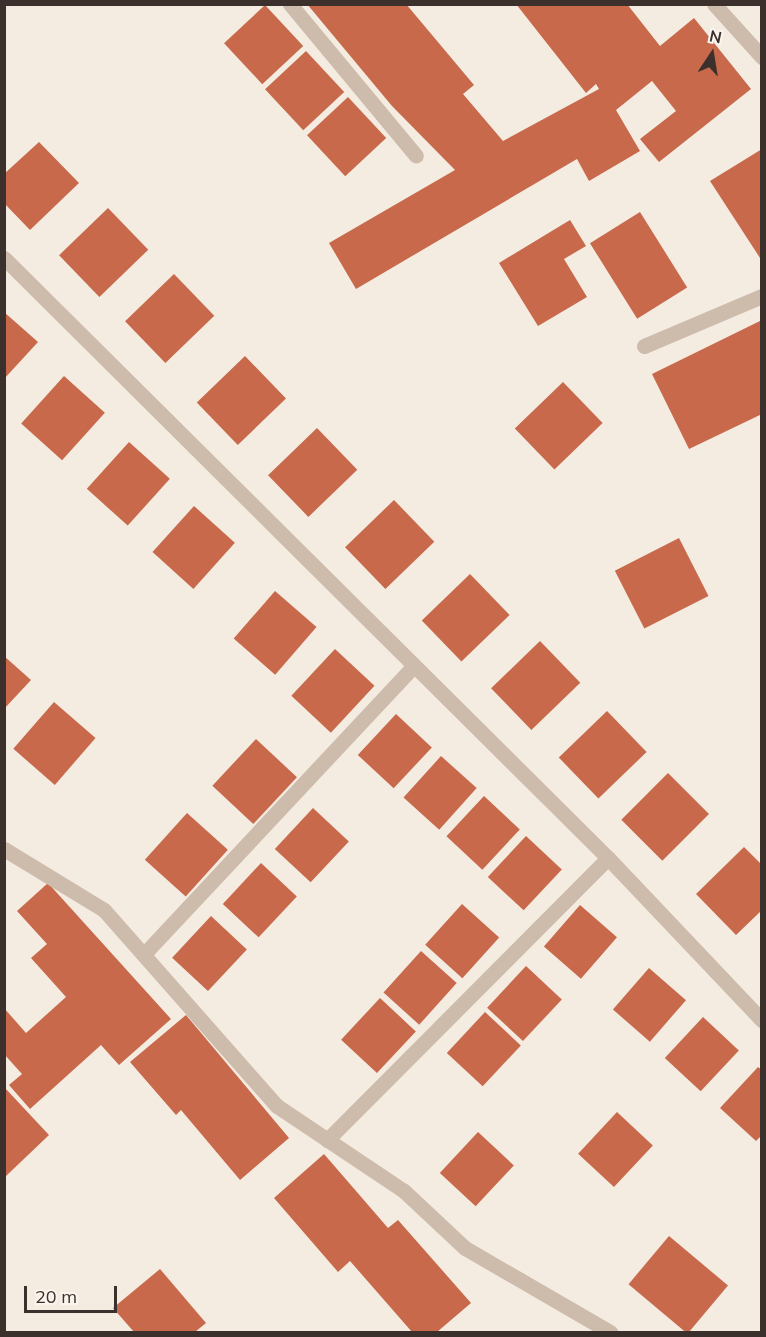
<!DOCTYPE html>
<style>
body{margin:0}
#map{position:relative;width:766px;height:1337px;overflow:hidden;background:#f4ebe1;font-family:Mulish,sans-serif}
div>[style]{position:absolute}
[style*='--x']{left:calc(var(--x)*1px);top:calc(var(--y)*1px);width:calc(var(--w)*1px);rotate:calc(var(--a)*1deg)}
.building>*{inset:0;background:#c8694b;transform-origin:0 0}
.minor>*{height:15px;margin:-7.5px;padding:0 7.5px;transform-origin:7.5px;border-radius:7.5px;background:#cdbbac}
span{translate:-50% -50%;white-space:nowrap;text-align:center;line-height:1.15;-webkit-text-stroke:4.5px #fbf5ee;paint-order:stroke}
.frame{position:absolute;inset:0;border:6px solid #3b302b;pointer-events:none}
.north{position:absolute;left:682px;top:24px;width:60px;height:60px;-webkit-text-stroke:4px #fbf5ee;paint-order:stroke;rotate:12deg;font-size:16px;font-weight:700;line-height:24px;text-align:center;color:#3b302b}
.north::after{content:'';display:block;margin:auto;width:21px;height:27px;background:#3b302b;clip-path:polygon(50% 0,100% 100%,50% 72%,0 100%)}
.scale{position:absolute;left:24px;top:1286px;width:93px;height:27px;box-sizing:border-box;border:3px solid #3b302b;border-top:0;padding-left:8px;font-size:18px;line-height:21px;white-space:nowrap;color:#3b302b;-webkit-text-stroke:4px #fbf5ee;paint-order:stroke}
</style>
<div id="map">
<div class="building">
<div style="clip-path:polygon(307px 4px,406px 4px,474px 85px,463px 94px,503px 141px,599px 89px,596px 84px,586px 93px,516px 4px,627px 4px,660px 46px,694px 18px,751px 89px,659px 162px,640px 139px,676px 111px,652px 81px,616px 110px,640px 151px,589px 181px,577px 159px,356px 289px,329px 243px,455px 170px,392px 106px)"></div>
<div style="left:265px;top:5px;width:56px;height:56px;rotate:47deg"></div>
<div style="left:306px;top:51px;width:56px;height:56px;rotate:47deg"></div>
<div style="left:348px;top:97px;width:56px;height:56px;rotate:47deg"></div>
<div style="clip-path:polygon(39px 142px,79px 183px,30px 230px,4px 203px,4px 174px)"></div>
<div style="clip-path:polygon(762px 149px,762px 261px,710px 181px)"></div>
<div style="left:108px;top:208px;width:58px;height:68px;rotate:46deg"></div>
<div style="left:640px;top:212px;width:89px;height:59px;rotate:58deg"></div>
<div style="clip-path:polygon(570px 220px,586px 246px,564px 259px,587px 297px,538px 326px,499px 263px)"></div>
<div style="left:174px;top:274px;width:58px;height:68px;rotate:46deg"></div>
<div style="clip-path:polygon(4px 312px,38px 342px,4px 379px)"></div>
<div style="clip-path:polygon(762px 320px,762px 414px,689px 449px,652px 374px)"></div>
<div style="left:245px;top:356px;width:59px;height:67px;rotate:46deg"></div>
<div style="left:64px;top:376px;width:55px;height:64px;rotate:42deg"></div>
<div style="left:563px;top:382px;width:57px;height:67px;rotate:46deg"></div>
<div style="left:317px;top:428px;width:58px;height:68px;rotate:46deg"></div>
<div style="left:129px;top:442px;width:55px;height:63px;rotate:42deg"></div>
<div style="left:394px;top:500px;width:58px;height:68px;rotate:46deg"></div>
<div style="left:194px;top:506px;width:55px;height:62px;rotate:42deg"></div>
<div style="left:679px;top:538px;width:65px;height:72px;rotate:63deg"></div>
<div style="left:470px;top:574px;width:57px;height:67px;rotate:46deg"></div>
<div style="left:275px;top:591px;width:55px;height:63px;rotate:41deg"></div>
<div style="left:540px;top:641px;width:58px;height:68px;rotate:46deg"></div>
<div style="left:335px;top:649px;width:54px;height:64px;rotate:43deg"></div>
<div style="clip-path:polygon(4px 656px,31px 680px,4px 709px)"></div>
<div style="left:54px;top:702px;width:55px;height:62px;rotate:41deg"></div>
<div style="left:607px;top:711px;width:57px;height:67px;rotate:46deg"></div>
<div style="left:396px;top:714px;width:49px;height:56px;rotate:43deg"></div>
<div style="left:256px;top:739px;width:56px;height:64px;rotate:43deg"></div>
<div style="left:441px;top:756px;width:48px;height:56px;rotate:42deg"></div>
<div style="left:668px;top:773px;width:58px;height:66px;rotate:45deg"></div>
<div style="left:484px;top:796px;width:49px;height:55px;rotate:43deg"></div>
<div style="left:313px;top:808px;width:49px;height:56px;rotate:43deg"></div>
<div style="left:187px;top:813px;width:55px;height:63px;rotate:42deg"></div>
<div style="left:526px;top:836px;width:49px;height:56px;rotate:43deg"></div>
<div style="clip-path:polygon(744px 847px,762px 865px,762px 910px,736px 935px,696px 894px)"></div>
<div style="left:261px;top:863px;width:49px;height:56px;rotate:43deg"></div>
<div style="clip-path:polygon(48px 883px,171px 1019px,119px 1065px,101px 1045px,30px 1109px,9px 1085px,22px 1074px,4px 1054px,4px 1008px,26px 1033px,66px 997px,31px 958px,47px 944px,17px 911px)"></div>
<div style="left:462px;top:904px;width:50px;height:55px;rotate:42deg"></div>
<div style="left:580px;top:905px;width:49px;height:55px;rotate:41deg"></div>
<div style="left:211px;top:916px;width:49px;height:57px;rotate:43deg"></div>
<div style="left:421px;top:951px;width:48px;height:56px;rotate:42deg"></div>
<div style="left:526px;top:966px;width:49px;height:57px;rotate:43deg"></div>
<div style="left:649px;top:968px;width:49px;height:55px;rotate:41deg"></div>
<div style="left:380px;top:998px;width:49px;height:57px;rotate:43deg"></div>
<div style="left:485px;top:1012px;width:49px;height:56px;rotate:43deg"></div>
<div style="clip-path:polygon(186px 1015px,289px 1138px,240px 1180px,181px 1110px,176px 1115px,130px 1062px)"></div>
<div style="left:703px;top:1017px;width:49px;height:56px;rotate:43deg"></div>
<div style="clip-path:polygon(758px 1067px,762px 1070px,762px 1135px,756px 1141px,720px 1108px)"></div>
<div style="clip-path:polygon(5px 1088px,49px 1135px,5px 1177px)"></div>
<div style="left:617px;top:1112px;width:49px;height:57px;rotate:43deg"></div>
<div style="left:478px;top:1132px;width:49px;height:56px;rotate:43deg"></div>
<div style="clip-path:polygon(324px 1154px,388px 1228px,398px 1220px,471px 1303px,437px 1332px,412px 1332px,350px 1261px,338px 1272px,274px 1198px)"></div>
<div style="left:669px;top:1236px;width:77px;height:63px;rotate:40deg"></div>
<div style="clip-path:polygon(160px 1269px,206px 1323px,195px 1332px,134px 1332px,113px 1308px)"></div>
</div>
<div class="minor">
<div style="--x:290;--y:4;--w:197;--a:50.3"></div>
<div style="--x:714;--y:4;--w:72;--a:47.8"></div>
<div style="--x:4;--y:258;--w:851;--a:44.81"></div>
<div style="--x:608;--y:858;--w:224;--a:46.5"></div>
<div style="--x:644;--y:346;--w:128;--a:-23"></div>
<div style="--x:4;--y:849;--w:117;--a:31.4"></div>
<div style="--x:104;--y:910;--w:261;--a:48.6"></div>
<div style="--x:277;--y:1106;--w:153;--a:33.8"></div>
<div style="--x:404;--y:1191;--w:83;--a:43.1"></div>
<div style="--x:465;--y:1248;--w:168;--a:30.1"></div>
<div style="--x:145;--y:953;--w:391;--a:-46.9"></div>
<div style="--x:327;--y:1140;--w:398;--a:-45.1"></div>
</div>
<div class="frame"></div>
<div class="north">N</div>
<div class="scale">20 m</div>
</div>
